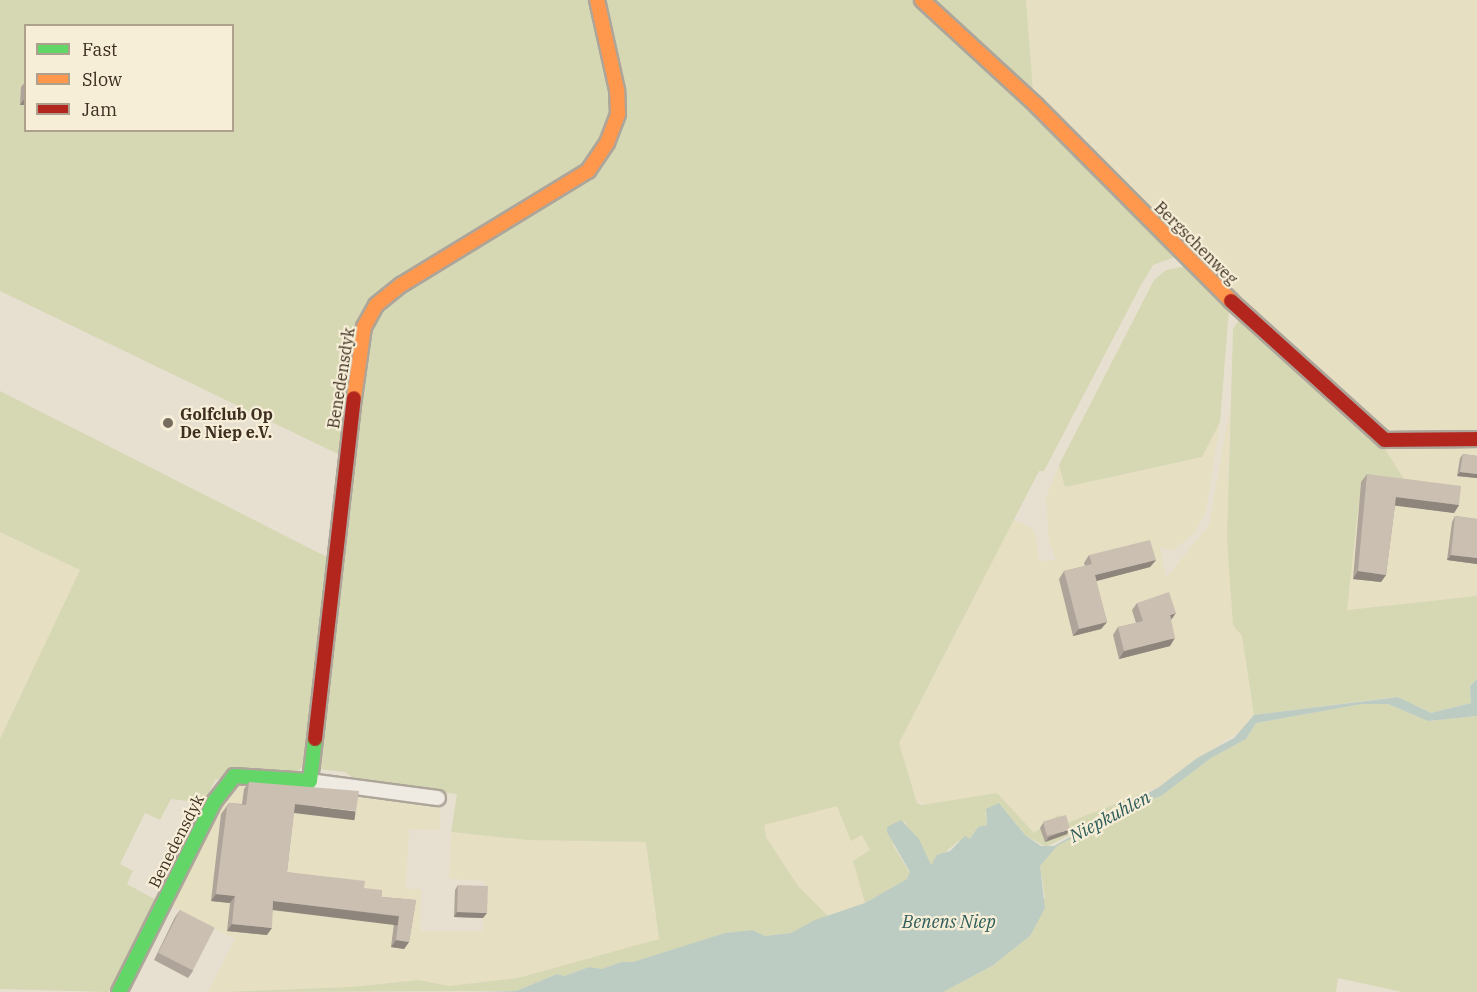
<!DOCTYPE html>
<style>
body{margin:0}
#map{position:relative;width:1477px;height:992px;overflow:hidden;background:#e7e0d1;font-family:"IBM Plex Serif",serif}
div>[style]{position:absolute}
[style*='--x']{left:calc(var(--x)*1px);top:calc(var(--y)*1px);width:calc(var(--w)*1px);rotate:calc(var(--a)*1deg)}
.farmland>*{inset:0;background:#e6dfc2}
.green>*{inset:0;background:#d6d7b3}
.water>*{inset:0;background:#bcccc2}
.roads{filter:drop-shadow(2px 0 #ada599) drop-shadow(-2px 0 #ada599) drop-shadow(0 2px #ada599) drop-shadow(0 -2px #ada599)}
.street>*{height:14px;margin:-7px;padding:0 7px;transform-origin:7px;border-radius:7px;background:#efebe3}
.fast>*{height:14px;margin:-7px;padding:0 7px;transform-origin:7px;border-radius:7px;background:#63d668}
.slow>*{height:14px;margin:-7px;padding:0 7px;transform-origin:7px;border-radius:7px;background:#ff974d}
.jam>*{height:14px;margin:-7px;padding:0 7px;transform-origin:7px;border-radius:7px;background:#b3261e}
.wall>*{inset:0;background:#afa499}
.shaded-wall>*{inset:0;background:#8e867d;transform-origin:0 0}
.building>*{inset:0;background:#cbbfb2;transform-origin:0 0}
.dots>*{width:16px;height:16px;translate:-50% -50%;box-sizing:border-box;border:3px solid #f7eed8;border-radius:50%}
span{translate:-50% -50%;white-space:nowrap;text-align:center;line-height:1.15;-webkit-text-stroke:4.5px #f7eed8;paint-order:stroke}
.street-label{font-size:16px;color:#3d2e20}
.poi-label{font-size:16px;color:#3d2e20;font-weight:700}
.left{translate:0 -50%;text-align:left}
.water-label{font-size:18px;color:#2f5d5a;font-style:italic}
.legend{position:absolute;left:24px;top:24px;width:210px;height:108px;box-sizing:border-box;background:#f7eed8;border:2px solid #ada18e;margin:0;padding:8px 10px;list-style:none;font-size:18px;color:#3d2e20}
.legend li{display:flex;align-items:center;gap:12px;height:30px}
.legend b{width:30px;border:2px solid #ada18e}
</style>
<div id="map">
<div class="farmland">
<div style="clip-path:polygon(1026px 0,1477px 0,1477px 432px,1389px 433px,1243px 304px,1033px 91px)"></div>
<div style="clip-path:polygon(1230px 408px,1227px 538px,1254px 715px,1248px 725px,1159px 787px,1067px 823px,1058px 815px,1034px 833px,917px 802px,899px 743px,1014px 520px,1032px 528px,1036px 536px,1039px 561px,1056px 560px,1049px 542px,1046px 497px,1059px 465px,1065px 487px,1202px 457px,1220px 422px,1206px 511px,1194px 534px,1172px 551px,1160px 547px,1166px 578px,1209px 525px)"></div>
<div style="clip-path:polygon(1383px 446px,1477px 446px,1477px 596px,1346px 610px,1361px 481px,1408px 487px)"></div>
<div style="clip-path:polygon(0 532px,81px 570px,0 739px)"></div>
<div style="clip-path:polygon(250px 781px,440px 801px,440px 830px,409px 829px,406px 889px,421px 889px,420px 931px,483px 931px,485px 881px,449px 879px,451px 832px,528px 840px,646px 842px,659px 940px,518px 978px,449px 986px,419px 980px,351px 987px,208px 992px,235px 939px,169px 905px,210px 820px,235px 788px)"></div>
<div style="clip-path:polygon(837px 806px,851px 840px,862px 835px,871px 851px,854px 861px,865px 903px,828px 916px,798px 886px,766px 837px,763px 825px)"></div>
</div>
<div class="green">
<div style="clip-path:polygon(evenodd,0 0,912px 0,1035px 111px,1178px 256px,1153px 265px,1141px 285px,1044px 471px,1039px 471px,899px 743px,917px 803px,922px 805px,997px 793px,1034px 833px,1058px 815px,1067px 823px,1143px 793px,1140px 799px,1046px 847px,1025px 835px,999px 803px,985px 812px,987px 825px,978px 827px,970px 839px,957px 842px,931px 865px,904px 821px,893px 845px,910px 873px,907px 879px,865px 903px,853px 861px,870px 850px,862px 835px,851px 841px,837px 806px,764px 825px,766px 837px,798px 886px,828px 916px,791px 933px,765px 936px,752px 930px,726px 933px,633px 962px,621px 962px,602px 969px,589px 967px,564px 976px,557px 974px,516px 991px,221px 992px,351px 987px,419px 980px,449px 986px,518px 978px,659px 939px,646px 842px,528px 840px,451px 832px,457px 794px,359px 783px,345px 772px,302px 767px,295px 774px,243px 772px,215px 780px,204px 803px,171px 799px,160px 820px,145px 813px,120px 864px,133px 871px,127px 884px,156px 900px,119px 979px,108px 992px,0 989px,0 739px,80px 570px,0 532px,0 391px,331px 559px,340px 455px,0 291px,0 0,26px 26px,232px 26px,232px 130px,26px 130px,26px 26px)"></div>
<div style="clip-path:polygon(932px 0,1026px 0,1033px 91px)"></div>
<div style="clip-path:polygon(1187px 266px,1229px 309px,1220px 422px,1202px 457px,1065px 487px,1059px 465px,1154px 280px,1166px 270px)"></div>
<div style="clip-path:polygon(1240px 319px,1383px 446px,1409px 487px,1361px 482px,1347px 610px,1477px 596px,1477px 679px,1470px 685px,1471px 703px,1431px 713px,1398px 697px,1387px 698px,1254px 715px,1242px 636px,1233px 625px,1227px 538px,1233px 329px)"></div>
<div style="clip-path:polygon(1362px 704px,1388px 704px,1428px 721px,1477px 716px,1477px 992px,1402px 992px,1338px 978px,1336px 992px,943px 992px,992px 966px,1030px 936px,1045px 897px,1040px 866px,1057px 846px,1127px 808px,1161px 796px,1211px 758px,1246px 739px,1256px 723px)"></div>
</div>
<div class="water">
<div style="clip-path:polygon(1477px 679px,1477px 716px,1428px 721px,1388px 704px,1362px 704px,1256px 723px,1246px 739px,1211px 758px,1161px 796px,1127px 808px,1057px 846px,1040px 866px,1045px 908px,1030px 936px,992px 966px,943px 992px,475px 992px,516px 991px,557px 974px,564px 976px,589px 967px,602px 969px,621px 962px,633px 962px,725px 933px,752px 930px,765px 936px,791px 933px,815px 920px,865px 903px,907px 879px,910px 872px,887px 832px,887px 827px,901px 820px,919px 839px,931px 865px,937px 855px,950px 851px,965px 836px,970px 839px,978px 827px,987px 825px,986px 809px,999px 803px,1025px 835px,1041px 846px,1054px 846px,1159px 787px,1197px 758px,1234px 738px,1254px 715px,1398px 697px,1431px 713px,1471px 703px,1470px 686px)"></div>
</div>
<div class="roads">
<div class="street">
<div style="--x:310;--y:781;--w:129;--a:7.6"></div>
</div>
<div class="fast">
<div style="--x:119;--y:992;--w:212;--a:-63.4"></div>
<div style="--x:214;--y:802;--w:33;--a:-52"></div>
<div style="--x:234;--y:776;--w:76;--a:3.8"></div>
<div style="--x:310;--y:781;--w:42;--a:-83.2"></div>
</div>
<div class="slow">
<div style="--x:922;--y:0;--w:155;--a:42.6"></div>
<div style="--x:1036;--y:105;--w:276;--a:45.1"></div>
<div style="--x:354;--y:398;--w:72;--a:-82"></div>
<div style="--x:364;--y:327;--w:25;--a:-61"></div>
<div style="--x:376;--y:305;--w:32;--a:-39"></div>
<div style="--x:401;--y:285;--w:219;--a:-31.4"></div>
<div style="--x:588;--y:171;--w:34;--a:-56"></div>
<div style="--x:607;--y:143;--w:31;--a:-69"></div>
<div style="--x:618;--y:114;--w:24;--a:-92"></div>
<div style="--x:617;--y:90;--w:92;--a:-102.5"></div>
</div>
<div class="jam">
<div style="--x:1231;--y:301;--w:207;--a:42.1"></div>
<div style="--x:1385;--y:440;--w:92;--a:-0.6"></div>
<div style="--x:315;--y:739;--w:343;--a:-83.5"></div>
</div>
</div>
<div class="wall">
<div style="clip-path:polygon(26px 81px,26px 105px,20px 105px,21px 87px)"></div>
<div style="clip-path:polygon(1463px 454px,1477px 456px,1477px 478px,1457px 476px,1460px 458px)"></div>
<div style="clip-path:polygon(1367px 474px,1459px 505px,1454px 513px,1395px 505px,1386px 575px,1381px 582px,1353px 579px,1361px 482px)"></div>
<div style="clip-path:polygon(1455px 516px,1477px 519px,1477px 564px,1447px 560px,1452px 522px)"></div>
<div style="clip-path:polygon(1089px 555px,1156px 560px,1150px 567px,1096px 581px,1107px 622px,1101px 629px,1073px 636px,1059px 579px,1064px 571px,1085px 566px,1084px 563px)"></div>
<div style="clip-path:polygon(1137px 603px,1171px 620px,1170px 646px,1119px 659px,1113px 635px,1118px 627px,1136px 623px,1132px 610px)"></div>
<div style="clip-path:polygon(249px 782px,351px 818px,294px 811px,287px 872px,364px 888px,382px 897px,416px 900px,409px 942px,404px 949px,391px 947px,394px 923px,273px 909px,267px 935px,227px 931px,230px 903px,211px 901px,221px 814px,229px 803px,242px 804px,244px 789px)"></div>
<div style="clip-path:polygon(1043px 823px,1067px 834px,1045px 842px,1040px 828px)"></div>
<div style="clip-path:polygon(458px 885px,483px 918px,454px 917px,455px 890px)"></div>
<div style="clip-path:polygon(180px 910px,193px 971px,188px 978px,154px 960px,175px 917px)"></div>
</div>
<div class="shaded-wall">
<div style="clip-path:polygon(26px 97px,26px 105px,20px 105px)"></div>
<div style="clip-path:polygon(1460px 472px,1477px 474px,1477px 478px,1457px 476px)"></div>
<div style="clip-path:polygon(1396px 497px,1459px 505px,1454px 513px,1390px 505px)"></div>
<div style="clip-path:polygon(1451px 555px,1477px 558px,1477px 564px,1447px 560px)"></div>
<div style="clip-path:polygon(1156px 560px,1150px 567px,1089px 583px,1095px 575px)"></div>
<div style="clip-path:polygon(1358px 571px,1386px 575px,1381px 582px,1353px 579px)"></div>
<div style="clip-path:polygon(1176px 613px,1171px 620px,1170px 615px)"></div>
<div style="clip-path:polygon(1107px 622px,1101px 629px,1073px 636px,1079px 629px)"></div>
<div style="clip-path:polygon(1175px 638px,1170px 646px,1119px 659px,1124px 651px)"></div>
<div style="left:295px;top:804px;width:61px;height:9px;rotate:7deg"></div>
<div style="clip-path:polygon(1070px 829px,1067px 834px,1045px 842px,1049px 837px)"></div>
<div style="clip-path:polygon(216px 894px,235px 896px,230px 903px,211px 901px)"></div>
<div style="left:273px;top:901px;width:127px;height:9px;rotate:7deg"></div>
<div style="clip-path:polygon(457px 912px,487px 913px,483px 918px,454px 917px)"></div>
<div style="clip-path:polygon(232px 924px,272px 928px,267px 935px,227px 931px)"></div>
<div style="clip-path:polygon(396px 940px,409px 942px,404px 949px,391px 947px)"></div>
</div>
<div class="building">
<div style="clip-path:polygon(1463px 454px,1477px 456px,1477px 474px,1460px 472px)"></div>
<div style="clip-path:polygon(1367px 474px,1461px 486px,1459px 505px,1396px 497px,1386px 575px,1358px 571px)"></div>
<div style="clip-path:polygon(1455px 516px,1477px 519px,1477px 558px,1451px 555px)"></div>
<div style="clip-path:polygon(1150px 540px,1156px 560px,1095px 575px,1107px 622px,1079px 629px,1064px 571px,1092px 564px,1089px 555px)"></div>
<div style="clip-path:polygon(1169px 592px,1176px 613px,1170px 615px,1175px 638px,1124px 651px,1118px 627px,1143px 621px,1137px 603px)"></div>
<div style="clip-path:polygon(249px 782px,359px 791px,356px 811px,295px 804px,287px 872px,365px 881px,364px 888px,382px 890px,382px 897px,416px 900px,409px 942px,396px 940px,399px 916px,273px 901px,272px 928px,232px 924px,235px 896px,216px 894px,227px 807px,229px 803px,246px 805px)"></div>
<div style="left:1066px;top:815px;width:15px;height:24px;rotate:74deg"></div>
<div style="left:458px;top:885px;width:30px;height:27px;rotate:2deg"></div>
<div style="left:180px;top:910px;width:39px;height:48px;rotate:27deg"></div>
</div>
<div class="dots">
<div style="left:168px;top:423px;background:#786c5e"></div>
</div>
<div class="street-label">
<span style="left:1196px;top:243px;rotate:45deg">Bergschenweg</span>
<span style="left:341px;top:378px;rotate:-81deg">Benedensdyk</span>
<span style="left:176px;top:841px;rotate:-63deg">Benedensdyk</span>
</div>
<div class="poi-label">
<span class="left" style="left:180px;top:423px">Golfclub Op<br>De Niep e.V.</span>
</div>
<div class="water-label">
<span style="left:1110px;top:817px;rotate:-28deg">Niepkuhlen</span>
<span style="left:949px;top:922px">Benens Niep</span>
</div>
<ul class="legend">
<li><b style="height:8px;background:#63d668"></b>Fast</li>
<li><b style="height:8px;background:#ff974d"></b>Slow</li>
<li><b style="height:8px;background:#b3261e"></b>Jam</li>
</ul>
</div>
